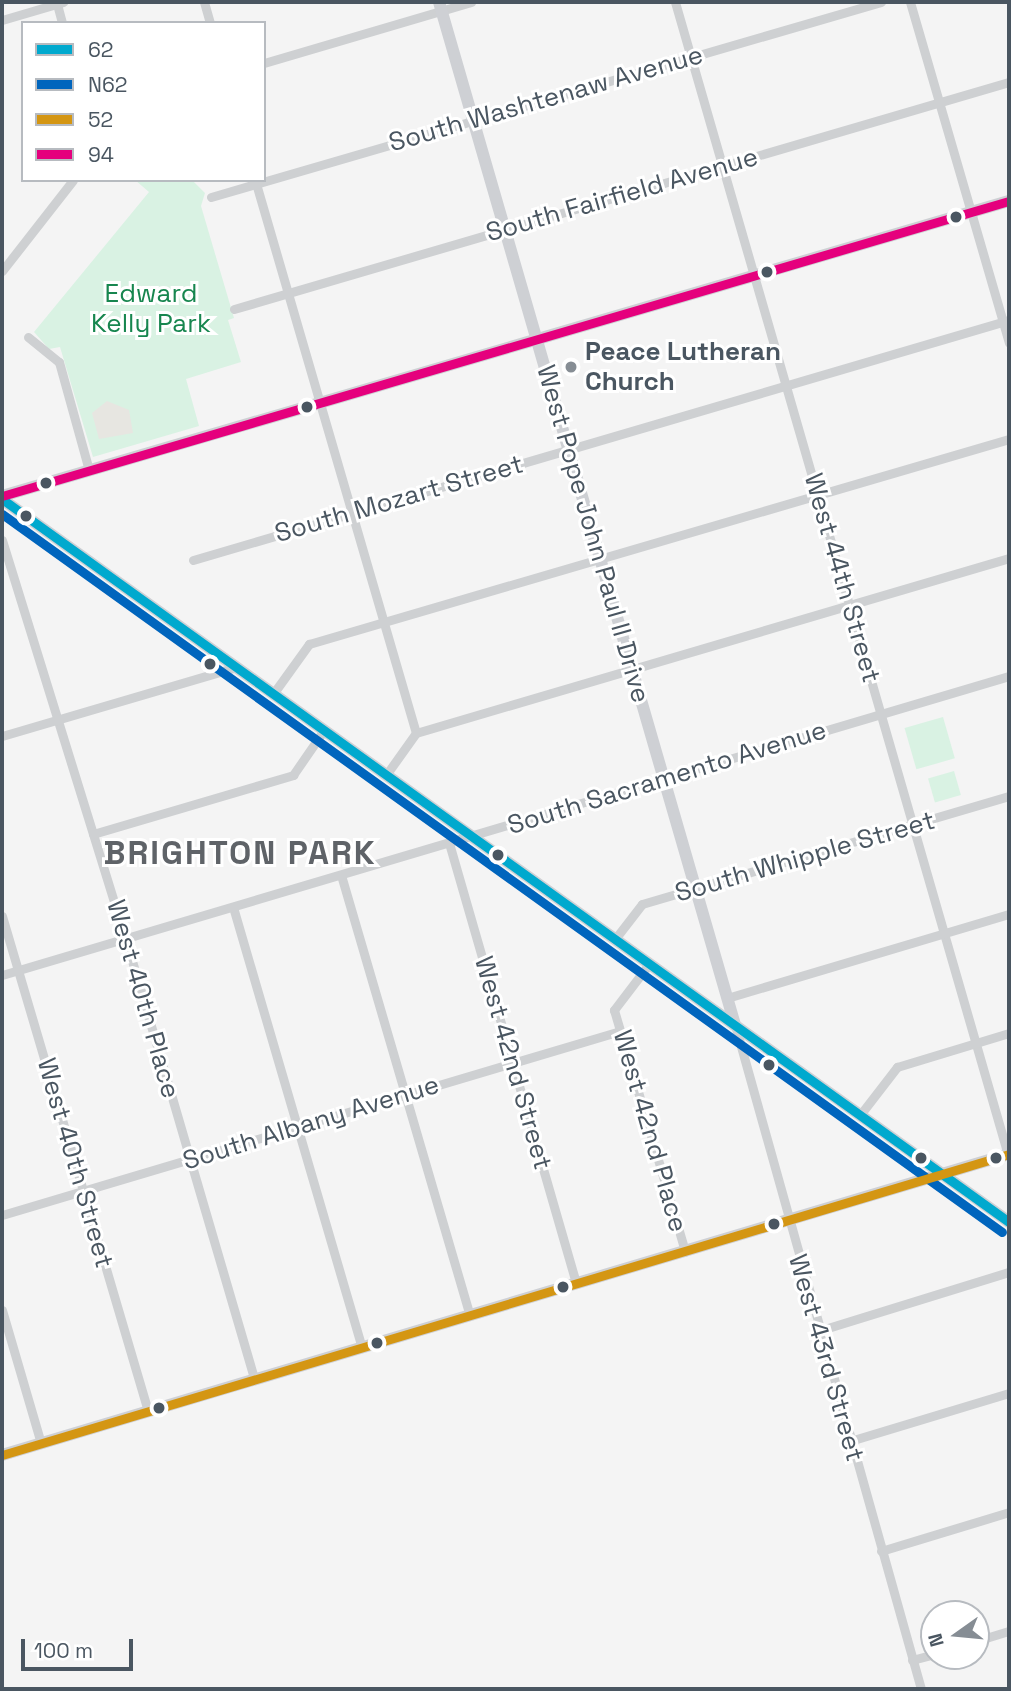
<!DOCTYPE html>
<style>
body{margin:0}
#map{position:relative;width:1011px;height:1691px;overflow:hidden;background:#f4f4f4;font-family:"Space Grotesk",sans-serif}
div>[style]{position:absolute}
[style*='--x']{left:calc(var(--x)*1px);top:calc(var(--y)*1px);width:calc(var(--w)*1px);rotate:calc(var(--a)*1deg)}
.green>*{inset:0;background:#d9f2e3;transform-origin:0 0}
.sand>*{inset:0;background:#e7e6e1}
.street>*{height:9px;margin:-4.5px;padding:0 4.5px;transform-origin:4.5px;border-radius:4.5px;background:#ced0d2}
.secondary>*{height:12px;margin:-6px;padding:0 6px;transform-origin:6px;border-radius:6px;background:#ced0d4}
.bus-1>*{height:9px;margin:-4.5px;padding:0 4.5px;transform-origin:4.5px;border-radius:4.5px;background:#00a9ce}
.bus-2>*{height:9px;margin:-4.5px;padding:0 4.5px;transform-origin:4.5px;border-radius:4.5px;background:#0065bd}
.bus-3>*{height:9px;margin:-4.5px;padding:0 4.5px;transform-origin:4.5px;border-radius:4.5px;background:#d49613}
.bus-4>*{height:9px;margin:-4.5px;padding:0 4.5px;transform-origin:4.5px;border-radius:4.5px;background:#e5007d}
.dots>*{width:19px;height:19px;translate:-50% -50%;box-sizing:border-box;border:4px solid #fff;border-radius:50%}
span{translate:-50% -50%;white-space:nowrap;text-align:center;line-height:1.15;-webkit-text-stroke:6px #fff;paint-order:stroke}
.street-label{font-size:26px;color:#4a5661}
.park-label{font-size:26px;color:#17864f}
.poi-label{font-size:26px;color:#4a5661;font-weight:700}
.left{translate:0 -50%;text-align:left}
.district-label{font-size:33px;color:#5f6368;font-weight:700;letter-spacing:2px}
.frame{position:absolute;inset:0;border:4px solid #4a5661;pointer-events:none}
.legend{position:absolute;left:21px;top:21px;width:245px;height:161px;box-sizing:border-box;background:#fff;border:2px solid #b7bbc0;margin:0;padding:9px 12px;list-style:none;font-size:21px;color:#4a5661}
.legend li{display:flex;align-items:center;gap:14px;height:35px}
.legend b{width:35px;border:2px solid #b7bbc0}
.north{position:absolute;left:920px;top:1600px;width:70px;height:70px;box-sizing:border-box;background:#fff;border:2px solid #b7bbc0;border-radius:50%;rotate:255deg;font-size:19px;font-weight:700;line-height:28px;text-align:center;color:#4a5661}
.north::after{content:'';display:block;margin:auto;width:24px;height:32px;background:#868d94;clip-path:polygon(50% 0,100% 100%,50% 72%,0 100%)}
.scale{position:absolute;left:21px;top:1639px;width:112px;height:32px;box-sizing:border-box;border:4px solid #4a5661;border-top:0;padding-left:9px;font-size:21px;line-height:24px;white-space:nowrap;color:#4a5661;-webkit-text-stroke:5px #fff;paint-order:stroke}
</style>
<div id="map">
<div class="green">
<div style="clip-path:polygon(135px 180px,192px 180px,205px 193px,201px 206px,234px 318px,228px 320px,241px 362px,186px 379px,199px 426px,93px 457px,60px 347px,49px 349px,34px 332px,149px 192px)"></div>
<div style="left:943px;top:717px;width:43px;height:40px;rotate:74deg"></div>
<div style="left:954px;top:771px;width:25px;height:27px;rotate:74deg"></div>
</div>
<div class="sand">
<div style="clip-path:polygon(107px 401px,129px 410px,133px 433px,99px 439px,92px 413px)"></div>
</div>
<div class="street">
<div style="--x:204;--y:2;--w:22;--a:74"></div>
<div style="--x:675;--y:2;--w:1200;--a:73.89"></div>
<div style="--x:910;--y:2;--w:355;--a:73.8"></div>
<div style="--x:57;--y:4;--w:20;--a:75"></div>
<div style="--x:2;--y:20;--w:64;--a:-16.4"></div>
<div style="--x:264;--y:63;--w:216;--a:-16.4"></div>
<div style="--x:255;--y:180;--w:576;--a:73.77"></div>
<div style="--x:211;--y:197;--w:698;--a:-16.23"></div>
<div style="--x:2;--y:271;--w:115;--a:-52"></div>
<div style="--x:234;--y:309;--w:808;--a:-16.33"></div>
<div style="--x:28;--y:337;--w:40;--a:39"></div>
<div style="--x:59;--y:362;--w:112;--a:74.5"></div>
<div style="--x:2;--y:540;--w:408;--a:72.8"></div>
<div style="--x:123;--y:930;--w:468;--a:73.7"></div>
<div style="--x:193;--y:560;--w:851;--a:-16.39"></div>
<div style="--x:273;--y:694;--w:62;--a:-54.2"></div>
<div style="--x:309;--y:644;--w:729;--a:-16.32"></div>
<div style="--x:2;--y:736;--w:244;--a:-16.4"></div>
<div style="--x:386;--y:775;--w:52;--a:-54.5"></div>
<div style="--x:416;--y:733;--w:618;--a:-16.44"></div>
<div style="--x:93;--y:834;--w:209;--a:-16.4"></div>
<div style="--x:293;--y:775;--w:55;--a:-55.4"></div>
<div style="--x:449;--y:843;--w:459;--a:73.9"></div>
<div style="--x:341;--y:875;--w:459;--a:73.7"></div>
<div style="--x:233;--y:907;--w:459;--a:73.7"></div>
<div style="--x:2;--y:916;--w:516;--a:73.57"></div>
<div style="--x:615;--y:939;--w:44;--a:-52.4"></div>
<div style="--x:642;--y:904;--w:383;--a:-16.4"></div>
<div style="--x:649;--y:964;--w:58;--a:127.3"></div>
<div style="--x:614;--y:1010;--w:252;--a:73.6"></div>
<div style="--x:2;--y:975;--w:1050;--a:-16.54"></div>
<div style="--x:727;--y:998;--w:294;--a:-16.6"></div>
<div style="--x:735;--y:1025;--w:690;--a:74.35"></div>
<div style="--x:860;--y:1115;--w:61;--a:-52.4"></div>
<div style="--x:897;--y:1067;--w:117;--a:-16.9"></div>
<div style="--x:2;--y:1215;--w:645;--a:-16.58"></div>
<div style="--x:2;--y:1310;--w:139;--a:73.7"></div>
<div style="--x:818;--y:1331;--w:200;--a:-17.2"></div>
<div style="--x:850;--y:1441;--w:166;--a:-16.8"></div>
<div style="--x:881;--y:1551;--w:134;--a:-16.9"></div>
<div style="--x:976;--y:1641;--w:34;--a:-17"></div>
<div style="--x:912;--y:1660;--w:23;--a:-15"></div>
</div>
<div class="secondary">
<div style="--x:439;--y:2;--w:1065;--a:73.86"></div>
<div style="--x:2;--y:496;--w:1049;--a:-16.33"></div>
<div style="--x:2;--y:499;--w:1240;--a:35.68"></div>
<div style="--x:2;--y:1455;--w:1051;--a:-16.64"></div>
</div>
<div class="bus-1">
<div style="--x:2;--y:499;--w:1240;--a:35.68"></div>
</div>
<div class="bus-2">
<div style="--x:2;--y:514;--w:1231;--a:35.68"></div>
</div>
<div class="bus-3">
<div style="--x:2;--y:1455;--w:1051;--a:-16.64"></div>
</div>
<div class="bus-4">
<div style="--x:2;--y:496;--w:1049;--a:-16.33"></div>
</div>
<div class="dots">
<div style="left:956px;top:217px;background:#4a5661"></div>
<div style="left:767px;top:272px;background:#4a5661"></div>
<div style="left:571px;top:367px;background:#868d94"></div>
<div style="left:307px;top:407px;background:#4a5661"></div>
<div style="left:46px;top:483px;background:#4a5661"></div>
<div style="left:26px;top:516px;background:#4a5661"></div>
<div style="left:210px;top:664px;background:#4a5661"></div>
<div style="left:498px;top:855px;background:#4a5661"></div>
<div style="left:769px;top:1065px;background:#4a5661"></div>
<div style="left:921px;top:1158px;background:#4a5661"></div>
<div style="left:996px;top:1158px;background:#4a5661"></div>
<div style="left:774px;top:1224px;background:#4a5661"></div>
<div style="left:563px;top:1287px;background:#4a5661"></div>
<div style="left:377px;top:1343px;background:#4a5661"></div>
<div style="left:159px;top:1408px;background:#4a5661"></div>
</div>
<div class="street-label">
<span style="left:546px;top:99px;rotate:-16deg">South Washtenaw Avenue</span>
<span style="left:622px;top:195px;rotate:-16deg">South Fairfield Avenue</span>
<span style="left:399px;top:499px;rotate:-16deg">South Mozart Street</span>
<span style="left:593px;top:534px;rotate:74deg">West Pope John Paul II Drive</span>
<span style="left:842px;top:578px;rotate:74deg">West 44th Street</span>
<span style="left:667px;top:778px;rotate:-17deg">South Sacramento Avenue</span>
<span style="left:805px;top:857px;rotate:-16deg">South Whipple Street</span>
<span style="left:143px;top:999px;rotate:74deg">West 40th Place</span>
<span style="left:513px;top:1063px;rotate:74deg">West 42nd Street</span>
<span style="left:311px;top:1123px;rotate:-17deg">South Albany Avenue</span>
<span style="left:650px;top:1131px;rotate:74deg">West 42nd Place</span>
<span style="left:75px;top:1163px;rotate:74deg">West 40th Street</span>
<span style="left:826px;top:1358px;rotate:74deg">West 43rd Street</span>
</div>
<div class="park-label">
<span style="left:151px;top:309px">Edward<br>Kelly Park</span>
</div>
<div class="poi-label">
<span class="left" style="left:585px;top:367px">Peace Lutheran<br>Church</span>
</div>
<div class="district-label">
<span style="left:240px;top:854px">BRIGHTON PARK</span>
</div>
<div class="frame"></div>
<ul class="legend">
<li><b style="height:9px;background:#00a9ce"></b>62</li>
<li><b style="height:9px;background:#0065bd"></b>N62</li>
<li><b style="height:9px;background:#d49613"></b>52</li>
<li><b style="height:9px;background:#e5007d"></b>94</li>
</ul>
<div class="north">N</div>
<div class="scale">100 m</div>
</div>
